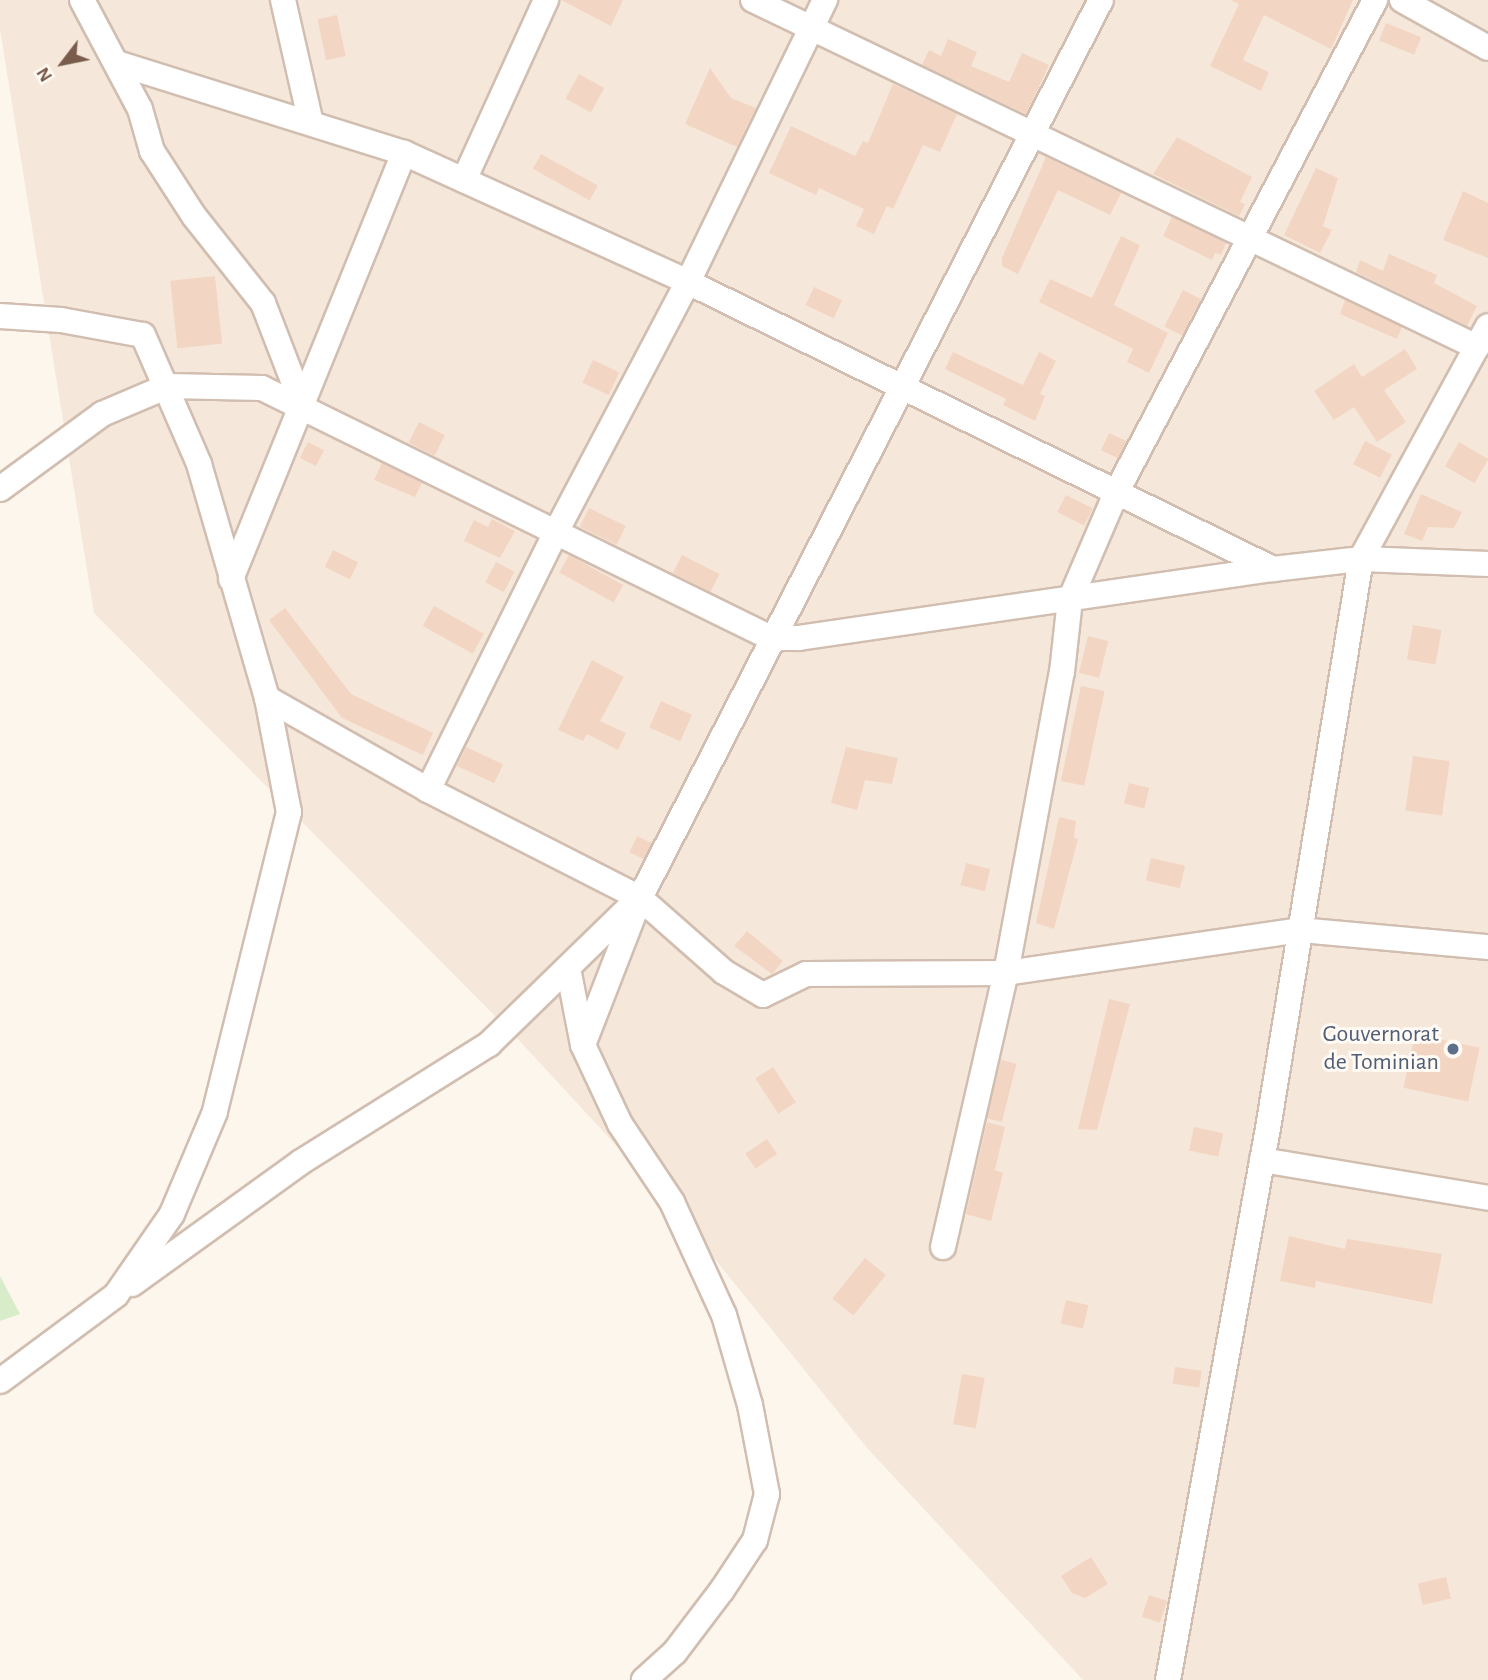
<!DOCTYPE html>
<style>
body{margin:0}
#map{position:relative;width:1488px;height:1680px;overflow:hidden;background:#fdf6ec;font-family:"Alegreya Sans",sans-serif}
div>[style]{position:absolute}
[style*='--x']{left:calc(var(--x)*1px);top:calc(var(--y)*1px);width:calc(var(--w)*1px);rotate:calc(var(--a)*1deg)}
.residential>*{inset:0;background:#f5e8da}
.green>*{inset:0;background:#d8ecc9}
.building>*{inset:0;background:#f3d5c3;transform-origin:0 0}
.roads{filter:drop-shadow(2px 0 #d1beb0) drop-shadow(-2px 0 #d1beb0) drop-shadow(0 2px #d1beb0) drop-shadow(0 -2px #d1beb0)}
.street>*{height:24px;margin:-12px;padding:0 12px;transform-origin:12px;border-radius:12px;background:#fff}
.dots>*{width:19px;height:19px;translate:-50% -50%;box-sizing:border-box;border:4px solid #fffaf3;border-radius:50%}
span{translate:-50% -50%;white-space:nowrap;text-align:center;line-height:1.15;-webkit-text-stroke:6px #fffaf3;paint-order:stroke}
.service-label{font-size:24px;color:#4e5e75}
.right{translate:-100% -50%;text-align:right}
.north{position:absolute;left:28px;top:28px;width:70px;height:70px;-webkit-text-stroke:5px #fffaf3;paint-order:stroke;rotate:238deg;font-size:19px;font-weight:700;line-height:28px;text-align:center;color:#7a5c4d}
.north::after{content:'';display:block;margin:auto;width:24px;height:32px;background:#7a5c4d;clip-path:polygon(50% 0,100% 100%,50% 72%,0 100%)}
</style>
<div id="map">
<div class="residential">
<div style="clip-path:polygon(0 0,1488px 0,1488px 1680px,1083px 1680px,868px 1449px,672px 1206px,516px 1037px,94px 613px,0 29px)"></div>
</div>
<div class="green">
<div style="clip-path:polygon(0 1276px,20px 1314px,0 1321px)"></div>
</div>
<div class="building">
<div style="clip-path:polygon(561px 0,623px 0,611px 26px)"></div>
<div style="clip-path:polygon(1230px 0,1353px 0,1331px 49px,1264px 15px,1243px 60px,1269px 72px,1261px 91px,1210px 66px,1239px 4px)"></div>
<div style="left:337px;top:15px;width:42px;height:20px;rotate:78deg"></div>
<div style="left:1386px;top:23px;width:38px;height:19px;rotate:22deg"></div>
<div style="clip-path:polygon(948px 39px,977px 52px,971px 66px,1009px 82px,1022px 53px,1049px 65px,1026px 114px,922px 65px,929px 50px,941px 56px)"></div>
<div style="clip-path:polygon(710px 68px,731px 98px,756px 108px,737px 147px,685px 124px)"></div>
<div style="left:579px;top:74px;width:29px;height:28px;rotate:29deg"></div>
<div style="clip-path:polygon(893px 84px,957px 114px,940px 152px,923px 145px,893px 209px,887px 206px,874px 234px,856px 226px,864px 209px,819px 188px,816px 195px,769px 173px,791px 126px,855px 156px,863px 141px,868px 143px)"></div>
<div style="clip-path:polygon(1177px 137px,1252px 177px,1240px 202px,1245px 204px,1239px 216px,1153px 174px)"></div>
<div style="left:541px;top:154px;width:65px;height:17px;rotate:29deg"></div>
<div style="clip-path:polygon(1046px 157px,1121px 193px,1110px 215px,1058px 190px,1018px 274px,1002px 266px,1002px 258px)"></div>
<div style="clip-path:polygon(1316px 168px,1338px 178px,1323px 226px,1332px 230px,1320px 253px,1284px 235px)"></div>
<div style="clip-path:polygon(1463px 191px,1488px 203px,1488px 258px,1443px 240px)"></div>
<div style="clip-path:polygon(1172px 217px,1226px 243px,1221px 255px,1215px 253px,1212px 260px,1163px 236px)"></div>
<div style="clip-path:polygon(1121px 236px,1140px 245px,1114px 305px,1168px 333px,1149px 373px,1127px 362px,1133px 349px,1039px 302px,1050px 279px,1092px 298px)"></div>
<div style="clip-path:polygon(1389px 254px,1437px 275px,1434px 283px,1477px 306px,1467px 326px,1356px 272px,1360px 260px,1383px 271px)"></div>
<div style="left:215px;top:276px;width:68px;height:45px;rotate:84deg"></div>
<div style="left:814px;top:287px;width:31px;height:20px;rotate:25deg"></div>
<div style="left:1183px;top:290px;width:20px;height:41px;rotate:27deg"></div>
<div style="clip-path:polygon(1345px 300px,1402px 327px,1397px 339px,1340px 314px)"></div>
<div style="clip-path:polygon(1405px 349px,1417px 369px,1384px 390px,1406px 422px,1377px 442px,1354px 407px,1334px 420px,1314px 391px,1354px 364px,1362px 377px)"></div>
<div style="clip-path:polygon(953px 352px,1023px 385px,1039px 352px,1056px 361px,1040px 394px,1045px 396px,1035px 421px,1003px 405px,1006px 399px,945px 369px)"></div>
<div style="left:593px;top:360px;width:29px;height:25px;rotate:25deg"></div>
<div style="left:419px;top:422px;width:29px;height:23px;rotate:27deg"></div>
<div style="left:1109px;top:433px;width:19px;height:19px;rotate:25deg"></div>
<div style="left:1365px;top:441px;width:30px;height:26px;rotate:27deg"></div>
<div style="left:308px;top:442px;width:18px;height:18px;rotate:27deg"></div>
<div style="left:1459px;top:442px;width:34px;height:28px;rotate:30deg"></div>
<div style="clip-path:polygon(382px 463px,422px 483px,415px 497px,374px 480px)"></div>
<div style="clip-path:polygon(1421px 494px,1462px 512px,1454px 528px,1428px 527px,1422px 541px,1404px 534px)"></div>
<div style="left:1066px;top:495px;width:30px;height:19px;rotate:27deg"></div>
<div style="left:589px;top:508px;width:41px;height:21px;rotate:26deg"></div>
<div style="clip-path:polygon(492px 519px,515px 531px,500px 558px,464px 541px,474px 520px,488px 527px)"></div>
<div style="left:333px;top:550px;width:28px;height:19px;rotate:26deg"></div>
<div style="left:569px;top:555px;width:62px;height:20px;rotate:29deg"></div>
<div style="left:682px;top:555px;width:42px;height:20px;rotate:27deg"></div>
<div style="left:496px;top:562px;width:21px;height:23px;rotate:28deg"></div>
<div style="left:434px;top:606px;width:57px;height:23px;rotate:29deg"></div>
<div style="clip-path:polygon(285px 608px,351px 694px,433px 733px,423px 755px,342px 718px,269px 620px)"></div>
<div style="left:1413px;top:625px;width:29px;height:35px;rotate:10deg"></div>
<div style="left:1088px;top:636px;width:21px;height:38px;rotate:14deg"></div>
<div style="clip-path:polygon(592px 660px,624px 677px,600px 721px,626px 733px,618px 750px,587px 734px,583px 741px,558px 730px)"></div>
<div style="left:1081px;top:686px;width:24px;height:97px;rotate:12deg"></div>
<div style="left:661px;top:701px;width:34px;height:29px;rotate:24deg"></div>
<div style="left:466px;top:747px;width:41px;height:21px;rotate:25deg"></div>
<div style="clip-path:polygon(846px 747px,898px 758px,892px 784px,865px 780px,857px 810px,831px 803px)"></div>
<div style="left:1413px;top:756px;width:37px;height:55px;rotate:8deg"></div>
<div style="left:1129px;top:783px;width:21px;height:21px;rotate:14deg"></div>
<div style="clip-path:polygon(1059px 817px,1076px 821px,1074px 838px,1078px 839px,1054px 929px,1036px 923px)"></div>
<div style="left:637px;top:836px;width:17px;height:18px;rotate:25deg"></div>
<div style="left:1151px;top:858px;width:35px;height:23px;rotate:13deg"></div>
<div style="left:966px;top:863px;width:25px;height:23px;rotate:14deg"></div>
<div style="clip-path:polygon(747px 931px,783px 961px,772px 974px,734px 946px)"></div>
<div style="clip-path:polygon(1109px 999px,1130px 1004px,1097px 1130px,1078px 1129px)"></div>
<div style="left:1415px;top:1034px;width:66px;height:55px;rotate:12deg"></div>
<div style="left:1001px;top:1060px;width:16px;height:60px;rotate:14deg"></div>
<div style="left:773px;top:1067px;width:42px;height:21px;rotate:57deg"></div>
<div style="clip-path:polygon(987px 1122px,1005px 1127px,995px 1170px,1003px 1173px,991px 1221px,966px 1214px)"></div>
<div style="left:1194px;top:1127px;width:30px;height:24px;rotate:12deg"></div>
<div style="left:767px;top:1139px;width:18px;height:26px;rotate:56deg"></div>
<div style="clip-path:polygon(1289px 1236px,1345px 1249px,1347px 1239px,1442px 1254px,1432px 1304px,1316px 1281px,1315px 1288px,1280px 1281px)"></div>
<div style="left:865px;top:1258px;width:27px;height:52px;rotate:39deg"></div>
<div style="left:1066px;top:1300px;width:23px;height:24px;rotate:13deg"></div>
<div style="left:1175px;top:1367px;width:27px;height:17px;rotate:8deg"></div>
<div style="left:962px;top:1374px;width:23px;height:51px;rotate:10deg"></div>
<div style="clip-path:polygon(1091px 1557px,1108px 1584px,1085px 1598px,1072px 1593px,1061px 1576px)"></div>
<div style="left:1446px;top:1577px;width:22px;height:29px;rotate:77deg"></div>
<div style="left:1149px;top:1595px;width:19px;height:23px;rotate:18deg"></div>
</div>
<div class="roads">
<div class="street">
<div style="--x:82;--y:0;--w:123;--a:62"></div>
<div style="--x:140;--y:109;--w:44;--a:74.1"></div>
<div style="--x:152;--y:151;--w:77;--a:57.1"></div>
<div style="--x:194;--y:216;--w:111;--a:51.6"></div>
<div style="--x:263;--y:303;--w:108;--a:68.9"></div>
<div style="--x:283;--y:0;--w:126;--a:77.2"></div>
<div style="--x:753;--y:0;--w:803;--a:25.61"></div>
<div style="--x:1402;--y:0;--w:98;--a:29.2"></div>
<div style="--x:117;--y:63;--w:301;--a:17.4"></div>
<div style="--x:404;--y:153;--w:312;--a:24.4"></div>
<div style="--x:688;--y:282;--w:652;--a:26.13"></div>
<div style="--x:1273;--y:569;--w:89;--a:-6.5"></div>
<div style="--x:1361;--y:559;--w:127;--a:2.3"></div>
<div style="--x:464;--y:180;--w:198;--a:-65.5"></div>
<div style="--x:0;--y:316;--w:61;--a:3.8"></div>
<div style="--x:61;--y:320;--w:83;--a:10.4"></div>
<div style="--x:143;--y:335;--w:141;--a:66.5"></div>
<div style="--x:199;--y:464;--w:244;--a:73.8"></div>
<div style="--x:267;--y:698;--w:116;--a:79.1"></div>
<div style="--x:289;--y:812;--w:309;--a:103.9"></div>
<div style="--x:215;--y:1112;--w:111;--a:112.9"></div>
<div style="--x:172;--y:1214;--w:98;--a:124.7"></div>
<div style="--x:116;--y:1295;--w:144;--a:143.4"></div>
<div style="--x:0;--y:489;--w:127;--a:-36.3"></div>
<div style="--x:102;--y:414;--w:72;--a:-23"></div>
<div style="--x:168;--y:386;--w:94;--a:1.2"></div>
<div style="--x:262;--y:388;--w:567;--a:26.16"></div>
<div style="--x:771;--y:638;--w:28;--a:0"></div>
<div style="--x:799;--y:638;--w:479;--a:-8.3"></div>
<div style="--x:231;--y:579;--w:460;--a:-67.9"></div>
<div style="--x:267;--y:698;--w:185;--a:29.7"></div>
<div style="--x:428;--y:790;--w:238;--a:27"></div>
<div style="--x:640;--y:898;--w:112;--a:41.4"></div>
<div style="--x:724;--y:972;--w:45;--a:30.5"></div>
<div style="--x:763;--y:995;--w:48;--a:-26"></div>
<div style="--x:806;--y:974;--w:200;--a:-0.3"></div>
<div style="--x:1006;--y:973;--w:297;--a:-8.3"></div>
<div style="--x:1300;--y:930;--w:189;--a:5.2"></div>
<div style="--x:428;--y:790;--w:290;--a:-63.6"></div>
<div style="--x:557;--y:530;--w:280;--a:-62.2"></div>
<div style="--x:688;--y:282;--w:314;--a:-64.1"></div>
<div style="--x:568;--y:968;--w:78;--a:79"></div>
<div style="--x:583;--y:1045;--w:87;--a:64.9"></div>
<div style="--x:620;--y:1124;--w:94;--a:56.3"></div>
<div style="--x:672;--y:1202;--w:124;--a:65.3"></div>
<div style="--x:724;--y:1315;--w:94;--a:73.9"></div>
<div style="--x:750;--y:1405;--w:91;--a:79.2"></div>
<div style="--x:767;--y:1494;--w:48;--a:104.6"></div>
<div style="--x:755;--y:1540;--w:60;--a:123.4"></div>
<div style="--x:722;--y:1590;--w:78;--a:127.2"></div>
<div style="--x:675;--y:1652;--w:42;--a:137.9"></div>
<div style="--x:583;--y:1045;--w:158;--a:-68.8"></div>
<div style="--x:640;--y:898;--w:1009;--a:-62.83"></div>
<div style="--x:1262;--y:1160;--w:229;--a:9.5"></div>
<div style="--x:943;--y:1247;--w:281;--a:-77.1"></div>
<div style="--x:1006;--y:973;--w:306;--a:-79.5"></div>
<div style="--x:1062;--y:672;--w:72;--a:-83.7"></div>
<div style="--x:1070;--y:600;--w:116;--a:-66.7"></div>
<div style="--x:1116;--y:493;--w:557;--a:-62.28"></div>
<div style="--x:132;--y:1284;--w:208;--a:-35.8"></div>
<div style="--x:301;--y:1162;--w:222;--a:-32.1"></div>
<div style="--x:489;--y:1044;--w:205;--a:-44.2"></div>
<div style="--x:1168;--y:1680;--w:561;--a:-79.73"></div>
<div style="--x:1268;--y:1128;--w:577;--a:-80.72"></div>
<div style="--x:1361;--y:559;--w:265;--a:-61.4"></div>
</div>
</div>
<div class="dots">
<div style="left:1453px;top:1049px;background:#5c6f8a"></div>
</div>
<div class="service-label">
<span class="right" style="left:1439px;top:1049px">Gouvernorat<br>de Tominian</span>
</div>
<div class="north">N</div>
</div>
